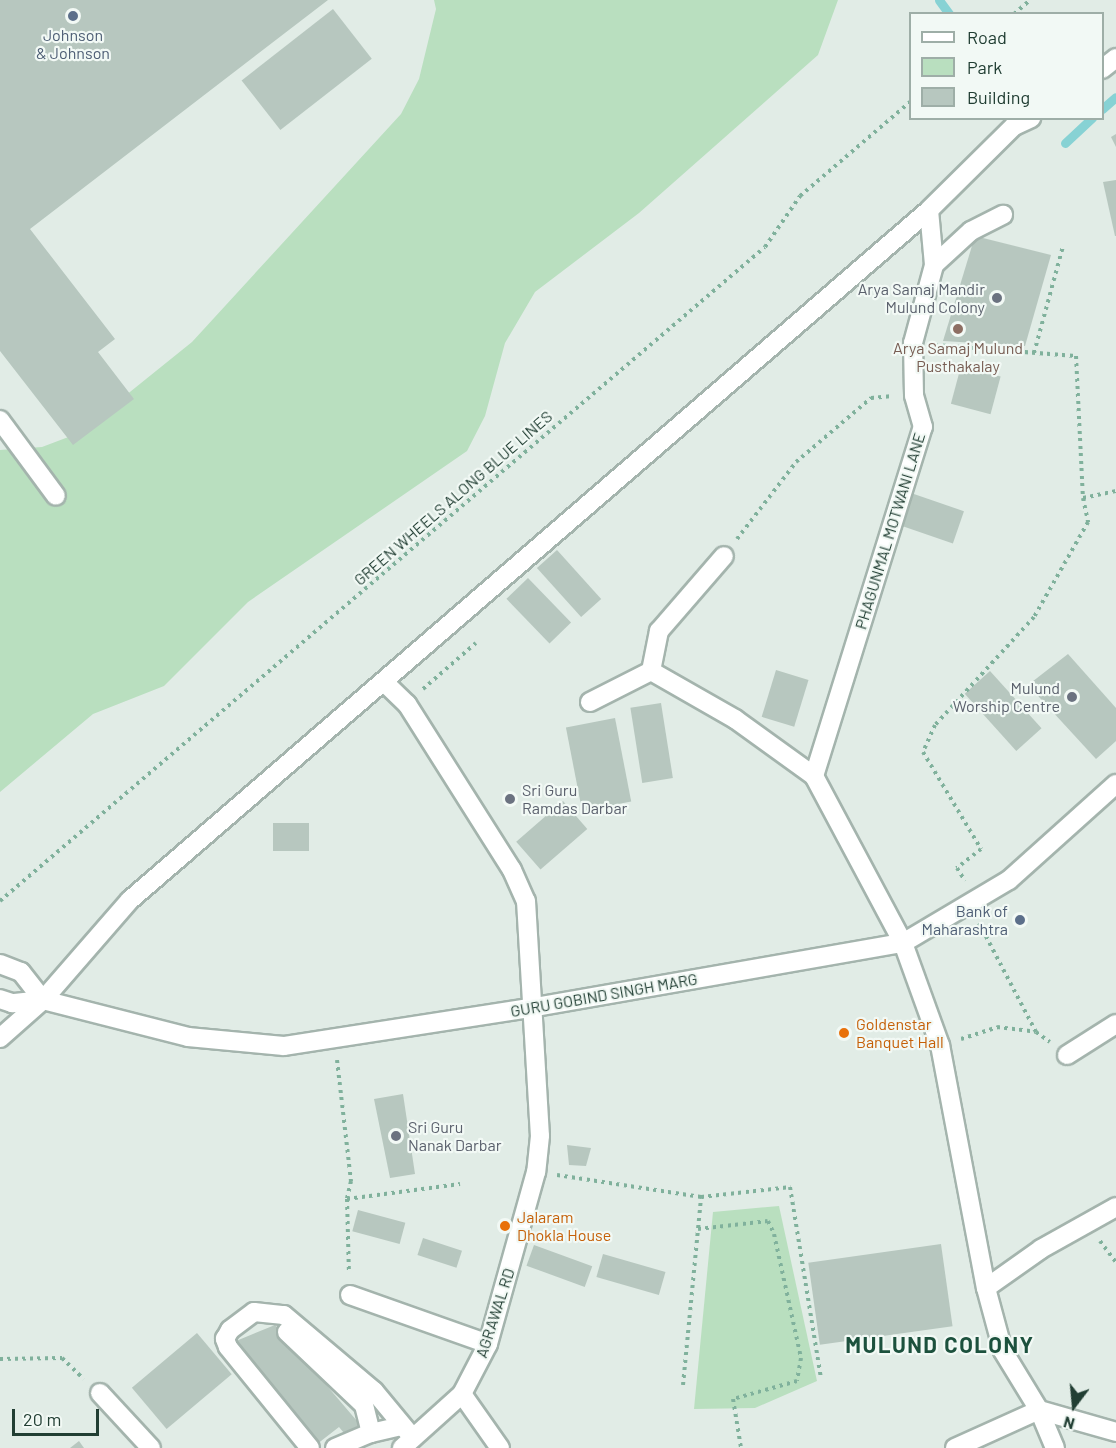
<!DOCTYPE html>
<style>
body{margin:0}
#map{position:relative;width:1116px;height:1448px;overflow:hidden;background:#e1ece6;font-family:Barlow,sans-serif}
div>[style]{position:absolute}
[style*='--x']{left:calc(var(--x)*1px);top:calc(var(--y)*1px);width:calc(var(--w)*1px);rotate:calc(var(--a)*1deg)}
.green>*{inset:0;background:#b9dfbf}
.stream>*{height:9px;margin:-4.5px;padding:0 4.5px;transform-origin:4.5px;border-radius:4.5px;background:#87d2d4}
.building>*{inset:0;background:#b7c7bf;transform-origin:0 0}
.path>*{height:4px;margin-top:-2px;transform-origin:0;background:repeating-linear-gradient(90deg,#80b19c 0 3px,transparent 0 7.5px)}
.roads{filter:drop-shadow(2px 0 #a4b4ad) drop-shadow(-2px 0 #a4b4ad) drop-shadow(0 2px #a4b4ad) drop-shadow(0 -2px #a4b4ad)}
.minor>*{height:18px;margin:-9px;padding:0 9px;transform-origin:9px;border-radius:9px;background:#fff}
.dots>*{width:16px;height:16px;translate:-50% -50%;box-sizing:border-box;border:3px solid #f2f9f5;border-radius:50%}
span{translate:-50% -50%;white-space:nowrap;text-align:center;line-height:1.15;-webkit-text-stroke:4.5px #f2f9f5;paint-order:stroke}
.service-label{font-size:16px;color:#4e5e75}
.right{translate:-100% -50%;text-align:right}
.worship-label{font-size:16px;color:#5b616d}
.left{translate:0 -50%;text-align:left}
.education-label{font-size:16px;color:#785e54}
.street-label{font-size:16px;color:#213e33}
.food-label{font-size:16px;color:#c56008}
.district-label{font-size:22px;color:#1c513d;font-weight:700;letter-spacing:1.5px}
.legend{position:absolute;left:909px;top:12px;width:195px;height:108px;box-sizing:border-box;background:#f2f9f5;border:2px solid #9eaea7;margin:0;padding:8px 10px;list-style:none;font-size:18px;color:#213e33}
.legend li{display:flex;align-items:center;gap:12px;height:30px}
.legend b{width:30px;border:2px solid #9eaea7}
.north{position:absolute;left:1044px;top:1376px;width:60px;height:60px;-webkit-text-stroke:4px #f2f9f5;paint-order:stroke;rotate:196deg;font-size:16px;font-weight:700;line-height:24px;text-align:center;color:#213e33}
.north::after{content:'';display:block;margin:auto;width:21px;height:27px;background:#213e33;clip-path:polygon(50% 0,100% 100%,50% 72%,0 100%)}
.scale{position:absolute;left:12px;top:1409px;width:87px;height:27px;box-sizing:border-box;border:3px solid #213e33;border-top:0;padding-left:8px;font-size:18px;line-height:21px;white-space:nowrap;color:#213e33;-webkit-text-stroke:4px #f2f9f5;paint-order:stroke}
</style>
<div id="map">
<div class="green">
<div style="clip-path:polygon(434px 0,838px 0,818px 55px,639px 213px,535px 292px,505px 343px,485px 416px,467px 451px,248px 602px,164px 686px,93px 714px,0 792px,0 450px,42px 447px,79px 433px,192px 342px,401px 114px,419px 79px,436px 9px)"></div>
<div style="clip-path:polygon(779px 1206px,817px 1381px,755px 1408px,694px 1409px,713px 1212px)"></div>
</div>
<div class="stream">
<div style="--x:939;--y:0;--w:17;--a:54"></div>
<div style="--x:1102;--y:109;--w:18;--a:-41"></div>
<div style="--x:1065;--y:143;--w:37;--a:-43"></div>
</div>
<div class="building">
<div style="clip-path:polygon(0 0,328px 0,30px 229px,115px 339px,98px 352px,134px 399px,73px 445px,0 351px)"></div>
<div style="left:333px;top:9px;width:63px;height:116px;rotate:52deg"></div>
<div style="clip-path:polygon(1116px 134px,1116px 147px,1111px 137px)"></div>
<div style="clip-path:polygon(1116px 180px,1116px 236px,1115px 236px,1103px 182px)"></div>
<div style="clip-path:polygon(975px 236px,1051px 255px,1025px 346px,943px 341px)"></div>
<div style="left:961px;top:366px;width:41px;height:39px;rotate:15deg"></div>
<div style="left:911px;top:493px;width:56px;height:34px;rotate:19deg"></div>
<div style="left:557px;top:550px;width:66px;height:27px;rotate:48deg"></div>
<div style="left:528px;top:578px;width:62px;height:30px;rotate:46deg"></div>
<div style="clip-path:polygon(1068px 654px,1116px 708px,1116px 741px,1096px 759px,1028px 685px)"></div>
<div style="left:776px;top:670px;width:34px;height:49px;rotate:17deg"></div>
<div style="left:990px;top:671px;width:77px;height:34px;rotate:48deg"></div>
<div style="left:661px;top:703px;width:76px;height:31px;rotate:81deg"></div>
<div style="left:615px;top:718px;width:85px;height:50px;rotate:79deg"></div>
<div style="left:563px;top:801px;width:37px;height:62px;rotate:49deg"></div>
<div style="left:309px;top:823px;width:28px;height:36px;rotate:90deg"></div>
<div style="clip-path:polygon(403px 1094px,415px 1174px,390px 1178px,374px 1099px)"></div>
<div style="clip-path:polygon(567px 1145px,591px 1148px,586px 1166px,569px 1165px)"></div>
<div style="left:358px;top:1210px;width:49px;height:22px;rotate:15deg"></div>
<div style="left:423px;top:1238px;width:41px;height:18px;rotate:18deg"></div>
<div style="left:941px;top:1244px;width:83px;height:134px;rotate:82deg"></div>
<div style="left:534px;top:1245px;width:62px;height:22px;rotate:20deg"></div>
<div style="left:603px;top:1254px;width:65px;height:24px;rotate:16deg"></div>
<div style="clip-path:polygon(275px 1325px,363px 1428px,349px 1439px,339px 1427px,312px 1448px,300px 1422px,236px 1341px)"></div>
<div style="left:197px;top:1333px;width:54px;height:85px;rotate:50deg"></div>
<div style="clip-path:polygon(79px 1441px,84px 1448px,70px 1448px)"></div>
</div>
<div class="path">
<div style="--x:1014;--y:14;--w:21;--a:-41"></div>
<div style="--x:935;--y:345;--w:141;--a:4.5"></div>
<div style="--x:1076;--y:356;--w:142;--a:87.2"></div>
<div style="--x:1083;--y:498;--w:25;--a:78"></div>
<div style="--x:1088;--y:522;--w:109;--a:119.6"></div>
<div style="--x:1034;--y:617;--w:147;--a:132.5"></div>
<div style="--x:935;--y:725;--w:30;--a:114"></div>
<div style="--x:923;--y:752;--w:113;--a:59.1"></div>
<div style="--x:981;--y:849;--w:31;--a:142"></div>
<div style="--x:957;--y:868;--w:15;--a:58"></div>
<div style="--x:1034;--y:353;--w:111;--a:-74.8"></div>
<div style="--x:1083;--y:498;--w:34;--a:-12"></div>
<div style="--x:737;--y:539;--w:97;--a:-52.5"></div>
<div style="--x:796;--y:462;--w:99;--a:-40.5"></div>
<div style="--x:871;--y:398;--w:22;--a:-5"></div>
<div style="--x:423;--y:689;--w:70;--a:-41"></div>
<div style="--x:0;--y:901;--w:1006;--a:-40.53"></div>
<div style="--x:765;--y:247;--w:62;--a:-55.5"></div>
<div style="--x:800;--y:196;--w:145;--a:-40.5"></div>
<div style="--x:979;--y:923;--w:123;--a:62.4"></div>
<div style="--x:961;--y:1039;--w:38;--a:-18"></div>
<div style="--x:997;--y:1027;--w:39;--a:7"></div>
<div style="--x:1036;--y:1032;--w:17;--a:36"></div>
<div style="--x:337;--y:1060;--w:122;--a:83.4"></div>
<div style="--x:351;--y:1181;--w:18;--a:103"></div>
<div style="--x:347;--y:1199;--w:74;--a:88.5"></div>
<div style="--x:557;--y:1175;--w:146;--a:8.7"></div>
<div style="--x:701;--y:1197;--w:90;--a:-6.4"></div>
<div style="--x:790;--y:1187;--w:193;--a:80.8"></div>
<div style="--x:347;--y:1199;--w:114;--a:-7.6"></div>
<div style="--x:698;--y:1229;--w:70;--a:-6.5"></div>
<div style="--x:768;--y:1221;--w:14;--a:65"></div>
<div style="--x:774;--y:1234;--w:127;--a:77.7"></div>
<div style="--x:801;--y:1358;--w:23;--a:100"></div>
<div style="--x:797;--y:1381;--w:66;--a:164.3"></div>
<div style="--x:733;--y:1399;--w:50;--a:80.7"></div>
<div style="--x:1100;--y:1241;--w:26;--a:53"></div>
<div style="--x:0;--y:1359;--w:62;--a:-0.9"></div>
<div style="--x:62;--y:1358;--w:30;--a:44"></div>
<div style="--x:683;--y:1385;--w:189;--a:-84.5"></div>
</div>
<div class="roads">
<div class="minor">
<div style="--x:1102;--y:69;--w:18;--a:-38"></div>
<div style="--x:934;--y:265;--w:50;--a:-42.6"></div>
<div style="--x:971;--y:231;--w:36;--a:-27"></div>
<div style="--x:0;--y:420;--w:94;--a:53.6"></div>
<div style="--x:651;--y:671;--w:97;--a:29.7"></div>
<div style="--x:735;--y:719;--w:97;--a:35.8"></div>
<div style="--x:814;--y:776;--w:189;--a:61.9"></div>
<div style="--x:903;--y:943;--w:109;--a:70.1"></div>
<div style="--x:940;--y:1045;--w:247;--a:79.3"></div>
<div style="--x:986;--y:1288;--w:65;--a:74.9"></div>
<div style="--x:1003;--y:1351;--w:69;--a:58.6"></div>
<div style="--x:1039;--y:1410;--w:41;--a:67.2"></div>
<div style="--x:384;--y:682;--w:32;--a:44"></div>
<div style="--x:407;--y:704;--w:196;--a:57.7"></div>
<div style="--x:512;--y:870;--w:34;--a:66"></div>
<div style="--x:526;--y:901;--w:235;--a:86.6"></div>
<div style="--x:540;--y:1136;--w:36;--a:96"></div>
<div style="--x:536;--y:1172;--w:179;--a:105.6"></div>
<div style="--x:488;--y:1344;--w:56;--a:117.5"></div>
<div style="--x:462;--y:1394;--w:81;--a:138"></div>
<div style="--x:590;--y:702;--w:68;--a:-26.9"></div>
<div style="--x:651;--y:671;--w:41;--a:-78.7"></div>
<div style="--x:659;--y:631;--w:99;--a:-49.1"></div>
<div style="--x:814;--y:776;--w:366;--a:-72.7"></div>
<div style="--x:923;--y:427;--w:33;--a:-106"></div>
<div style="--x:914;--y:395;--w:52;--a:-91.1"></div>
<div style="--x:913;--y:343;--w:81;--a:-74.9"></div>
<div style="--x:934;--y:265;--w:55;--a:-95.2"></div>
<div style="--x:0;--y:964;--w:22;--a:21"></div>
<div style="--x:21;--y:972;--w:36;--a:52"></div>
<div style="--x:43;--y:1000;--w:31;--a:174"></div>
<div style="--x:12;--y:1003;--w:13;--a:-162"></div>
<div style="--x:43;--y:1000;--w:150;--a:14.3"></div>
<div style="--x:188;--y:1037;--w:96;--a:5.4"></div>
<div style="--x:284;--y:1046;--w:254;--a:-8.8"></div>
<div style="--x:535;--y:1007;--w:374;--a:-9.9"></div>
<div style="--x:903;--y:943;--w:123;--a:-30.7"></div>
<div style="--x:1009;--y:880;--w:144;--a:-41.9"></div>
<div style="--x:0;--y:1038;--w:57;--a:-41.5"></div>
<div style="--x:43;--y:1000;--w:133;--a:-49"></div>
<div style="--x:130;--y:900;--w:1056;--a:-40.81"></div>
<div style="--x:929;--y:210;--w:120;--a:-44.7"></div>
<div style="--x:1014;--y:126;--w:19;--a:-25"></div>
<div style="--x:1067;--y:1055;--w:58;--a:-32.3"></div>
<div style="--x:986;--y:1288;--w:67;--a:-35.3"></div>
<div style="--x:1041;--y:1249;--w:86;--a:-29.2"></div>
<div style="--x:350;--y:1295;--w:146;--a:19.5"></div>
<div style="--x:287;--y:1332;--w:106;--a:43.5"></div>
<div style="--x:364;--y:1405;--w:29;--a:76"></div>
<div style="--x:100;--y:1393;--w:75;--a:47.2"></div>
<div style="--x:462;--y:1394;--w:66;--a:54.9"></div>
<div style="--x:1039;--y:1410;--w:80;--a:15.9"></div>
<div style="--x:310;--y:1448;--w:130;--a:-129.1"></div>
<div style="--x:228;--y:1347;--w:9;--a:-111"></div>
<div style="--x:225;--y:1339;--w:10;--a:-61"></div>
<div style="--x:230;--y:1330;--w:30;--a:-37"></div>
<div style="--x:254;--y:1312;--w:30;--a:6"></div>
<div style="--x:284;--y:1315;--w:118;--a:40.2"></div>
<div style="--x:374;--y:1391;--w:61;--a:50.3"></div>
<div style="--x:335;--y:1448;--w:39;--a:-23"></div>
<div style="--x:371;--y:1433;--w:31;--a:-13"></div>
<div style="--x:955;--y:1448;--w:92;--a:-24.3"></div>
</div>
</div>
<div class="dots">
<div style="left:73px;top:16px;background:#5c6f8a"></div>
<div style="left:997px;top:298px;background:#6b7280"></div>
<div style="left:958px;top:329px;background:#8d6e63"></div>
<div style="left:1072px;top:697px;background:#6b7280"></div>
<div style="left:510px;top:799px;background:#6b7280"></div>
<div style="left:1020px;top:920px;background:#5c6f8a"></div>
<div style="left:844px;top:1033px;background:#e8710a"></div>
<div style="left:396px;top:1136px;background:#6b7280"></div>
<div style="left:505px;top:1226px;background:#e8710a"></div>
</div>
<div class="service-label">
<span style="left:73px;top:44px">Johnson<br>&amp; Johnson</span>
<span class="right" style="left:1008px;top:920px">Bank of<br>Maharashtra</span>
</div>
<div class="worship-label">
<span class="right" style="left:985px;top:298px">Arya Samaj Mandir<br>Mulund Colony</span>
<span class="right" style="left:1060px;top:697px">Mulund<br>Worship Centre</span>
<span class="left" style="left:522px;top:799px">Sri Guru<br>Ramdas Darbar</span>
<span class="left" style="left:408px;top:1136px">Sri Guru<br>Nanak Darbar</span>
</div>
<div class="education-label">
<span style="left:958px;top:357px">Arya Samaj Mulund<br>Pusthakalay</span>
</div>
<div class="street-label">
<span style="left:453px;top:498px;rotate:-41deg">GREEN WHEELS ALONG BLUE LINES</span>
<span style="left:890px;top:531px;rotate:-73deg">PHAGUNMAL MOTWANI LANE</span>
<span style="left:604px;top:995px;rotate:-10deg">GURU GOBIND SINGH MARG</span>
<span style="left:495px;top:1313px;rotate:-72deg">AGRAWAL RD</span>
</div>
<div class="food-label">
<span class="left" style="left:856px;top:1033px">Goldenstar<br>Banquet Hall</span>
<span class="left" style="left:517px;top:1226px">Jalaram<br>Dhokla House</span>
</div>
<div class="district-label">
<span style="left:940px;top:1345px">MULUND COLONY</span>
</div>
<ul class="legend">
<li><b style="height:8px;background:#fff"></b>Road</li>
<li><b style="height:16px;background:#b9dfbf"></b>Park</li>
<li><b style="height:16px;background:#b7c7bf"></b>Building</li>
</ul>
<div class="north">N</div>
<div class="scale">20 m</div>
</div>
